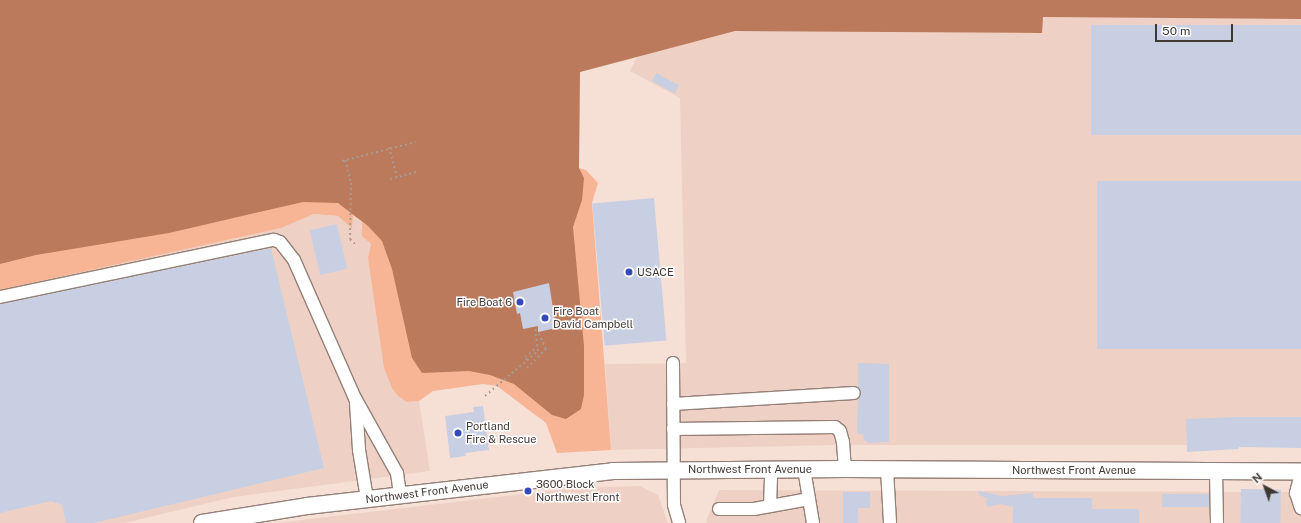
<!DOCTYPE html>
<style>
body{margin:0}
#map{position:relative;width:1301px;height:523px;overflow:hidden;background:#f6e0d6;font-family:"Public Sans",sans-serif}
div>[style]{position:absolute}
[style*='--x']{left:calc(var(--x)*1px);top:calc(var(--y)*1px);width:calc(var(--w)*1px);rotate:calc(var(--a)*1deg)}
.built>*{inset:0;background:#eed1c4}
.green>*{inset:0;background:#f7b596}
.water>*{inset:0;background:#bb7a5b}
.building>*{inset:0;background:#c8cfe2;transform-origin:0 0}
.path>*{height:2px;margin-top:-1px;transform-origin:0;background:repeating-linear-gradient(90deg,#a99991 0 2px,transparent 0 5px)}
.roads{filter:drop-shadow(1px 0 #938077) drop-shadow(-1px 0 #938077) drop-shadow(0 1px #938077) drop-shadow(0 -1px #938077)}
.minor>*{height:12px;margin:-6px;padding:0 6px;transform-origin:6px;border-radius:6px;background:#fff}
.major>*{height:16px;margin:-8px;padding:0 8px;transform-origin:8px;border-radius:8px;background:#fff}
.dots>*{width:11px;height:11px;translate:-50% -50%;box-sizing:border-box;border:2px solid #fff;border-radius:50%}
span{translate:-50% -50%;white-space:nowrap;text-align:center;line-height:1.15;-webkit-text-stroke:3px #fff;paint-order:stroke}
.poi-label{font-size:11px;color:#403834}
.left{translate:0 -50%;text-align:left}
.right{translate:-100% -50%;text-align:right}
.street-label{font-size:11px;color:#403834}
.north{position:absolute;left:1245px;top:467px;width:40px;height:40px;-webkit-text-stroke:3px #fff;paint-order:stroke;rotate:319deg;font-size:11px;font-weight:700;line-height:16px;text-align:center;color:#403834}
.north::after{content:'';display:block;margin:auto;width:14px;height:18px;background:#403834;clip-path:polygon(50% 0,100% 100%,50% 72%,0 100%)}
.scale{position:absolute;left:1155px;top:24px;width:78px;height:18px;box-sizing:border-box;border:2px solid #403834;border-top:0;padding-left:5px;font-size:12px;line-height:14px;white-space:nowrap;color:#403834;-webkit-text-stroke:3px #fff;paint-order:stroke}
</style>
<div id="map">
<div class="built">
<div style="clip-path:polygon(546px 0,1301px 0,1301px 445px,835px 445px,611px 450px,605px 364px,686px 363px,680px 98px,630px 71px,637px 57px,580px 72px,579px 168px)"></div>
<div style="clip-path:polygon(363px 182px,362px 236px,371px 244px,368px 259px,407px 402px,419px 401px,430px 471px,234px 497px,124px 523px,0 523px,0 285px,281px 228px,314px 214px,338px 216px,354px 183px)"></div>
<div style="clip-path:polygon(640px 486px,658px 495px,668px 523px,275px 523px,574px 488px)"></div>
<div style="clip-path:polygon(719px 490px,1301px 492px,1301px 523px,708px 523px,706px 521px)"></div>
</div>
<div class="green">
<div style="clip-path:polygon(579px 168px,586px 170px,598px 183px,592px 203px,611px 450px,557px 453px,546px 423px,497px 386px,483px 384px,433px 391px,419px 401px,407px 402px,398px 396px,392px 388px,384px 368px,368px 258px,371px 244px,362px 236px,362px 221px,353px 215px,352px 228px,338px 216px,314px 214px,281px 228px,0 290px,0 237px,297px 173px,563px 289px)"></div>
</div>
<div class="water">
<div style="clip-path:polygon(0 0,1301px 0,1301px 19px,1043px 17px,1042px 33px,735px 31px,580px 72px,579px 168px,584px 178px,582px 200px,573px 227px,584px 346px,584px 395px,581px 409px,566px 419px,552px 415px,514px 384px,490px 375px,469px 371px,422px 373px,412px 358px,392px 269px,382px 241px,368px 226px,338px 203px,303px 202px,169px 233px,36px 255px,0 264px)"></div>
</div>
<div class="building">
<div style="left:1091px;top:25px;width:210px;height:110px"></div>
<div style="left:656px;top:73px;width:26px;height:9px;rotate:28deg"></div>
<div style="left:1097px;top:181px;width:204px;height:168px"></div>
<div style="left:654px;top:198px;width:143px;height:62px;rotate:85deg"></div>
<div style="left:337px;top:224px;width:46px;height:28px;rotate:77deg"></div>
<div style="clip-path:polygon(271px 248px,324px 468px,94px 523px,66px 523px,62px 505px,51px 501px,0 513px,0 304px)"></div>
<div style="clip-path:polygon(549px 283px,556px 328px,538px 332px,538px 326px,523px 329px,520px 313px,517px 314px,513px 292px)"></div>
<div style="clip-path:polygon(858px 363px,889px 364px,889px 442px,869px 443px,864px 440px,863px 434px,857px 434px,858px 399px,861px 393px,858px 387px)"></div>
<div style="clip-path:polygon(483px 406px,489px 450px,465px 453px,466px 456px,450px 458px,445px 416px,474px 412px,473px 407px)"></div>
<div style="clip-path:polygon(1238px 417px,1301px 417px,1301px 448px,1239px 447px,1239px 449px,1187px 452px,1186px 419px)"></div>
<div style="left:1241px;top:489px;width:40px;height:34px;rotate:1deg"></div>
<div style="clip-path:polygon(979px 491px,1002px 496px,1033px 493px,1033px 498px,1092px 498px,1092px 509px,1139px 509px,1139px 523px,1013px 523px,1013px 507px,1001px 504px,987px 507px,986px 500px,989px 500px,978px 494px)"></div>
<div style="clip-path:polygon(843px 492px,870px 492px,870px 508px,858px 508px,858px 523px,843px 523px)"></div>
<div style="left:1162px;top:494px;width:47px;height:13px"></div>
</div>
<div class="path">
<div style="--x:389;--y:147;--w:31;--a:75"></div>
<div style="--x:345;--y:160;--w:24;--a:75"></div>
<div style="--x:351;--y:183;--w:56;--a:91"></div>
<div style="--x:350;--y:239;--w:8;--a:45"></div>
<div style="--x:342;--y:161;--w:76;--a:-14.4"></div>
<div style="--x:390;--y:179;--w:30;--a:-15"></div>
<div style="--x:527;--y:360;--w:4;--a:-124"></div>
<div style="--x:525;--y:357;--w:16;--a:-40"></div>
<div style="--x:527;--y:368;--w:27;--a:-45"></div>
<div style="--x:546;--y:349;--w:19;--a:-115"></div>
<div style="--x:485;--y:396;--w:70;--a:-40.3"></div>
<div style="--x:538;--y:351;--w:24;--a:-97"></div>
</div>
<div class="roads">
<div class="minor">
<div style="--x:0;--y:297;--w:280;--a:-11.8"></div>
<div style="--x:274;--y:240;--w:6;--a:18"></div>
<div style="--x:280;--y:242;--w:23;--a:52"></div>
<div style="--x:294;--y:260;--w:151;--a:66.2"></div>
<div style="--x:355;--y:398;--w:86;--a:60.8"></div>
<div style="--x:397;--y:473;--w:22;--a:82"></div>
<div style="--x:673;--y:363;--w:142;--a:89.6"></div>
<div style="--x:674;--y:505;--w:19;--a:74"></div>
<div style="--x:356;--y:403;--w:47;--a:86.3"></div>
<div style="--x:359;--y:450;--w:50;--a:80.7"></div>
<div style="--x:673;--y:404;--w:181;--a:-3.5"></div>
<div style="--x:673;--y:429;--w:162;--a:-0.7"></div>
<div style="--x:835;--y:427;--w:6;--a:39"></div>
<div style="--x:840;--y:431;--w:11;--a:75"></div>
<div style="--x:843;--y:442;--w:27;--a:86"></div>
<div style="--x:804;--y:469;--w:55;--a:80.5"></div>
<div style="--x:887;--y:469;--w:54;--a:86.8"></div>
<div style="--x:1216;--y:471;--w:52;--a:88.9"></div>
<div style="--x:1301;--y:474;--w:20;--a:105"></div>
<div style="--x:1296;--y:493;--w:16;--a:72"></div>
<div style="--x:770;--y:506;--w:37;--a:-88"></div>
<div style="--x:719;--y:509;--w:35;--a:0"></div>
<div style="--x:754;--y:509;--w:56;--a:-10.3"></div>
</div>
<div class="major">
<div style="--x:202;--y:523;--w:106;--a:-9.2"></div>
<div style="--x:307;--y:506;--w:308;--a:-6.5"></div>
<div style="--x:613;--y:471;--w:232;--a:-0.5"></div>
<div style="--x:845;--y:469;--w:456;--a:0.3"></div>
</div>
</div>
<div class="dots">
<div style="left:629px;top:272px;background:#344abc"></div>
<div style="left:520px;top:302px;background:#344abc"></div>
<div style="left:545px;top:318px;background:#344abc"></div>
<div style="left:458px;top:433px;background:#344abc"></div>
<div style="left:528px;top:491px;background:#344abc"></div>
</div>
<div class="poi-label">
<span class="left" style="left:637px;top:272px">USACE</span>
<span class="right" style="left:512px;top:302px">Fire Boat 6</span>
<span class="left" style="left:553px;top:318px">Fire Boat<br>David Campbell</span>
<span class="left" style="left:466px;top:433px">Portland<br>Fire &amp; Rescue</span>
<span class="left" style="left:536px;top:491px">3600 Block<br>Northwest Front</span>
</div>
<div class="street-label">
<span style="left:750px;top:469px">Northwest Front Avenue</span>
<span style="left:1074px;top:470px">Northwest Front Avenue</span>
<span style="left:427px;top:492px;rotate:-7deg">Northwest Front Avenue</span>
</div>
<div class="north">N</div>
<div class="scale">50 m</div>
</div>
